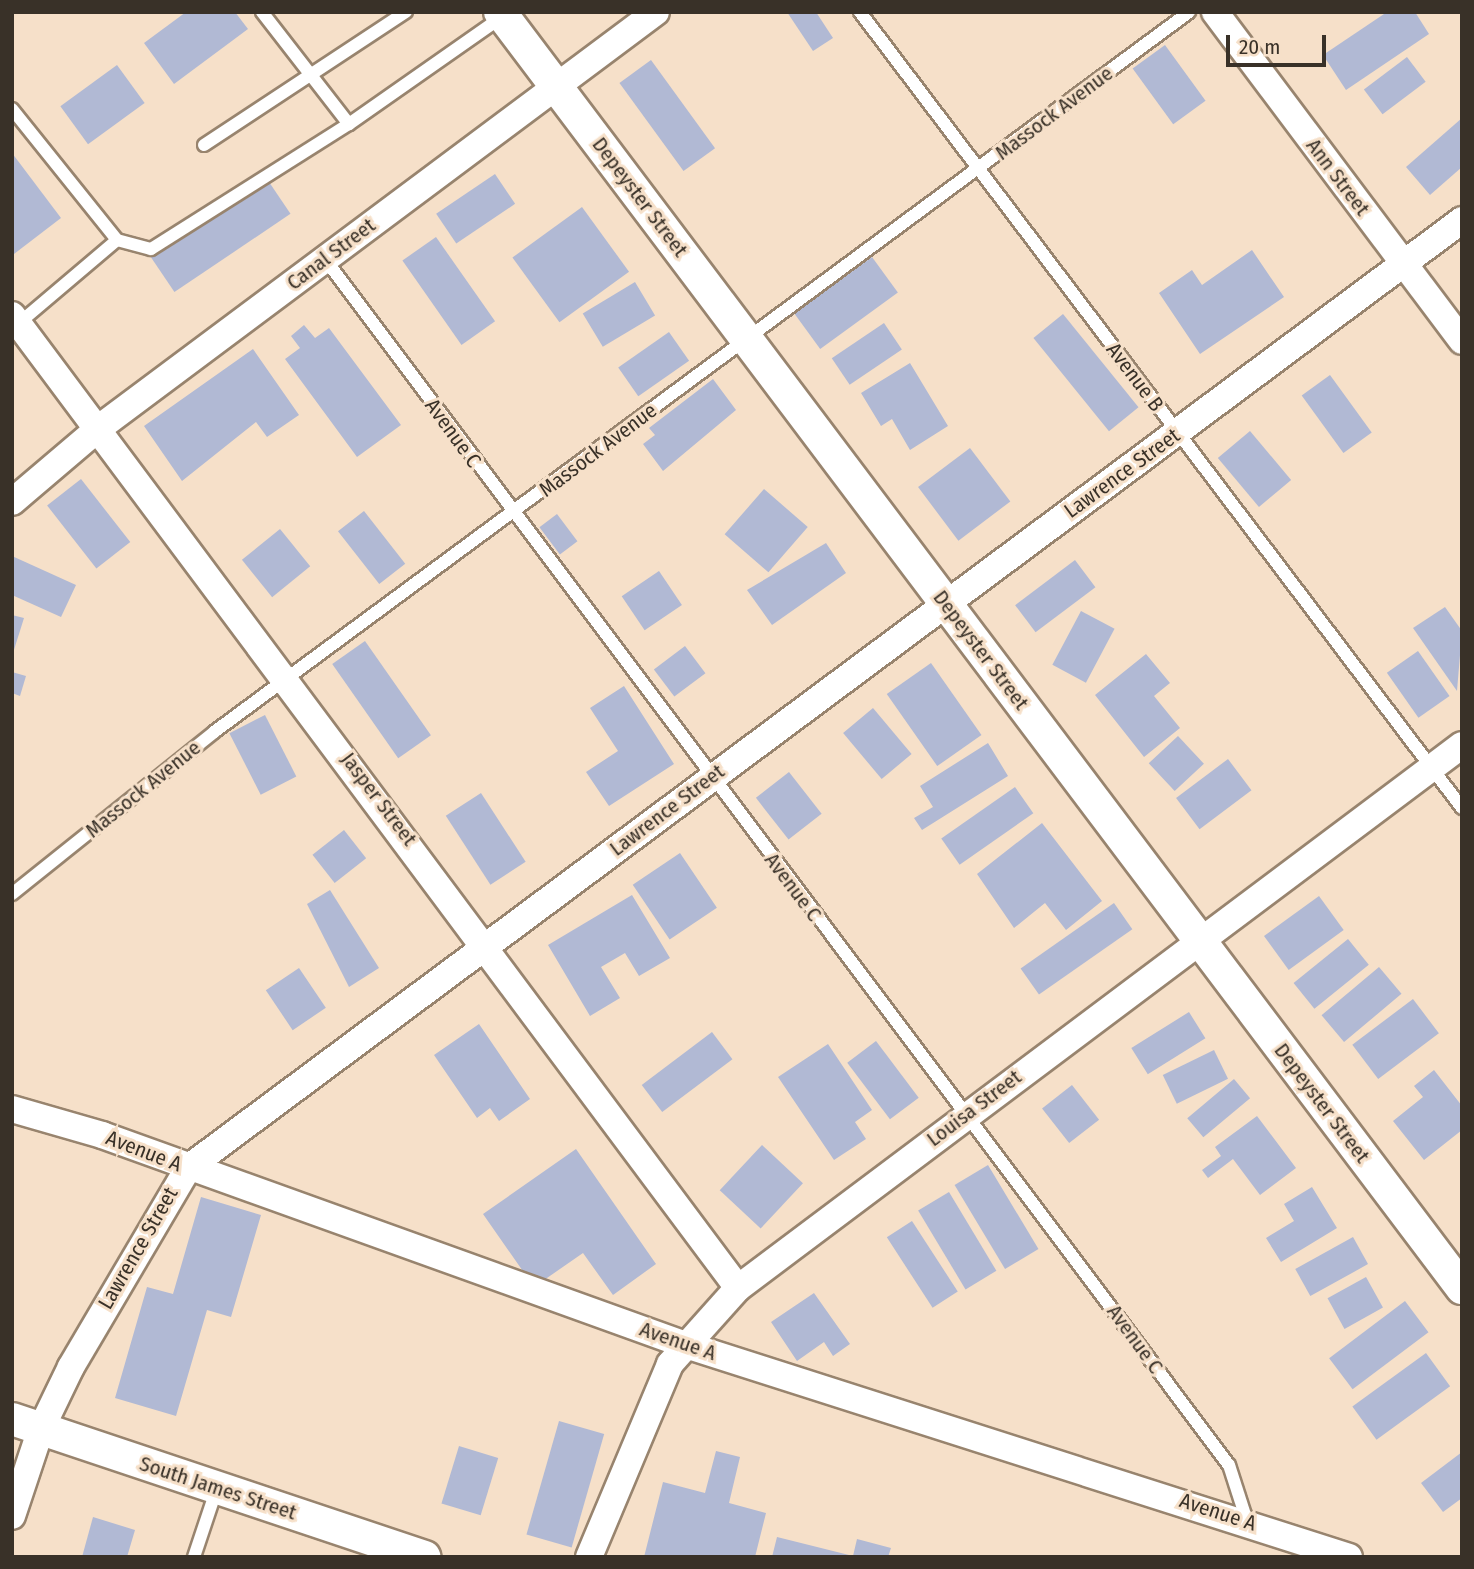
<!DOCTYPE html>
<style>
body{margin:0}
#map{position:relative;width:1474px;height:1569px;overflow:hidden;background:#f6e0c9;font-family:"Fira Sans Condensed",sans-serif}
div>[style]{position:absolute}
[style*='--x']{left:calc(var(--x)*1px);top:calc(var(--y)*1px);width:calc(var(--w)*1px);rotate:calc(var(--a)*1deg)}
.building>*{inset:0;background:#b1b9d4;transform-origin:0 0}
.roads{filter:drop-shadow(2px 0 #98846e) drop-shadow(-2px 0 #98846e) drop-shadow(0 2px #98846e) drop-shadow(0 -2px #98846e)}
.service>*{height:12px;margin:-6px;padding:0 6px;transform-origin:6px;border-radius:6px;background:#fff}
.minor>*{height:26px;margin:-13px;padding:0 13px;transform-origin:13px;border-radius:13px;background:#fff}
.tertiary>*{height:32px;margin:-16px;padding:0 16px;transform-origin:16px;border-radius:16px;background:#fff}
span{translate:-50% -50%;white-space:nowrap;text-align:center;line-height:1.15;-webkit-text-stroke:6px #f6e0c9;paint-order:stroke}
.street-label{font-size:21px;color:#393128}
.frame{position:absolute;inset:0;border:14px solid #393128;pointer-events:none}
.scale{position:absolute;left:1226px;top:35px;width:100px;height:32px;box-sizing:border-box;border:4px solid #393128;border-top:0;padding-left:9px;font-size:21px;line-height:24px;white-space:nowrap;color:#393128;-webkit-text-stroke:5px #f6e0c9;paint-order:stroke}
</style>
<div id="map">
<div class="building">
<div style="clip-path:polygon(186px 12px,235px 12px,248px 29px,174px 84px,144px 43px)"></div>
<div style="clip-path:polygon(787px 12px,816px 12px,833px 38px,813px 51px)"></div>
<div style="clip-path:polygon(1387px 12px,1415px 12px,1429px 34px,1346px 90px,1323px 55px)"></div>
<div style="left:1165px;top:45px;width:69px;height:40px;rotate:54deg"></div>
<div style="left:1407px;top:57px;width:31px;height:54px;rotate:53deg"></div>
<div style="left:651px;top:60px;width:109px;height:39px;rotate:54deg"></div>
<div style="left:117px;top:65px;width:47px;height:70px;rotate:54deg"></div>
<div style="clip-path:polygon(1462px 118px,1462px 167px,1430px 195px,1406px 167px)"></div>
<div style="clip-path:polygon(12px 153px,61px 218px,14px 254px,12px 251px)"></div>
<div style="left:495px;top:174px;width:36px;height:71px;rotate:56deg"></div>
<div style="left:267px;top:179px;width:42px;height:140px;rotate:56deg"></div>
<div style="left:582px;top:207px;width:80px;height:86px;rotate:54deg"></div>
<div style="left:436px;top:237px;width:103px;height:41px;rotate:55deg"></div>
<div style="clip-path:polygon(1252px 250px,1284px 297px,1200px 354px,1159px 293px,1192px 270px,1202px 285px)"></div>
<div style="left:872px;top:257px;width:44px;height:96px;rotate:54deg"></div>
<div style="left:635px;top:282px;width:39px;height:61px;rotate:59deg"></div>
<div style="left:1063px;top:314px;width:120px;height:38px;rotate:51deg"></div>
<div style="left:884px;top:323px;width:32px;height:63px;rotate:56deg"></div>
<div style="clip-path:polygon(304px 325px,315px 338px,329px 328px,401px 425px,357px 457px,285px 359px,300px 348px,291px 336px)"></div>
<div style="left:669px;top:332px;width:35px;height:62px;rotate:55deg"></div>
<div style="clip-path:polygon(253px 349px,299px 415px,267px 437px,256px 422px,182px 481px,144px 426px)"></div>
<div style="clip-path:polygon(910px 363px,948px 426px,910px 450px,892px 419px,881px 426px,861px 393px)"></div>
<div style="left:1330px;top:375px;width:71px;height:35px;rotate:54deg"></div>
<div style="clip-path:polygon(713px 379px,736px 410px,663px 471px,643px 444px,655px 435px,649px 428px)"></div>
<div style="left:1250px;top:431px;width:64px;height:42px;rotate:50deg"></div>
<div style="left:970px;top:448px;width:67px;height:65px;rotate:53deg"></div>
<div style="left:81px;top:479px;width:80px;height:43px;rotate:52deg"></div>
<div style="left:764px;top:489px;width:58px;height:60px;rotate:41deg"></div>
<div style="left:364px;top:511px;width:67px;height:33px;rotate:52deg"></div>
<div style="left:557px;top:514px;width:34px;height:22px;rotate:53deg"></div>
<div style="left:280px;top:529px;width:48px;height:49px;rotate:51deg"></div>
<div style="clip-path:polygon(826px 543px,846px 573px,772px 625px,747px 590px)"></div>
<div style="clip-path:polygon(12px 556px,76px 585px,61px 617px,12px 595px)"></div>
<div style="left:1075px;top:560px;width:34px;height:75px;rotate:53deg"></div>
<div style="left:659px;top:571px;width:41px;height:45px;rotate:56deg"></div>
<div style="clip-path:polygon(1445px 607px,1462px 631px,1457px 691px,1413px 628px)"></div>
<div style="left:1081px;top:611px;width:38px;height:61px;rotate:28deg"></div>
<div style="clip-path:polygon(12px 615px,24px 618px,13px 653px,12px 653px)"></div>
<div style="left:365px;top:641px;width:115px;height:40px;rotate:55deg"></div>
<div style="left:685px;top:646px;width:34px;height:39px;rotate:53deg"></div>
<div style="left:1418px;top:651px;width:55px;height:38px;rotate:55deg"></div>
<div style="clip-path:polygon(1146px 654px,1170px 683px,1154px 696px,1180px 728px,1144px 757px,1095px 695px)"></div>
<div style="left:931px;top:663px;width:88px;height:54px;rotate:55deg"></div>
<div style="clip-path:polygon(12px 672px,26px 676px,20px 696px,12px 693px)"></div>
<div style="clip-path:polygon(624px 686px,674px 764px,609px 806px,586px 772px,618px 751px,590px 708px)"></div>
<div style="left:873px;top:708px;width:60px;height:39px;rotate:50deg"></div>
<div style="left:265px;top:715px;width:69px;height:40px;rotate:63deg"></div>
<div style="left:1178px;top:736px;width:38px;height:40px;rotate:47deg"></div>
<div style="clip-path:polygon(988px 743px,1008px 776px,922px 830px,914px 818px,933px 807px,920px 786px)"></div>
<div style="left:1228px;top:759px;width:39px;height:65px;rotate:53deg"></div>
<div style="left:789px;top:772px;width:53px;height:42px;rotate:52deg"></div>
<div style="left:1015px;top:787px;width:32px;height:90px;rotate:55deg"></div>
<div style="left:481px;top:793px;width:82px;height:42px;rotate:57deg"></div>
<div style="clip-path:polygon(1042px 823px,1102px 901px,1066px 930px,1045px 903px,1014px 928px,977px 874px)"></div>
<div style="left:344px;top:830px;width:36px;height:40px;rotate:52deg"></div>
<div style="left:680px;top:853px;width:66px;height:57px;rotate:56deg"></div>
<div style="clip-path:polygon(330px 890px,379px 968px,349px 987px,307px 904px)"></div>
<div style="clip-path:polygon(632px 895px,670px 958px,639px 976px,625px 953px,601px 967px,620px 998px,590px 1016px,548px 945px)"></div>
<div style="left:1319px;top:896px;width:42px;height:68px;rotate:54deg"></div>
<div style="left:1114px;top:903px;width:32px;height:114px;rotate:55deg"></div>
<div style="left:1348px;top:939px;width:33px;height:70px;rotate:51deg"></div>
<div style="left:1379px;top:967px;width:35px;height:75px;rotate:50deg"></div>
<div style="left:299px;top:968px;width:48px;height:40px;rotate:56deg"></div>
<div style="left:1413px;top:999px;width:43px;height:76px;rotate:53deg"></div>
<div style="left:1189px;top:1012px;width:31px;height:68px;rotate:58deg"></div>
<div style="clip-path:polygon(479px 1024px,530px 1099px,499px 1121px,490px 1108px,477px 1118px,434px 1055px)"></div>
<div style="left:712px;top:1032px;width:34px;height:88px;rotate:53deg"></div>
<div style="left:876px;top:1041px;width:71px;height:36px;rotate:53deg"></div>
<div style="clip-path:polygon(828px 1044px,872px 1110px,855px 1122px,866px 1139px,834px 1160px,778px 1077px)"></div>
<div style="left:1214px;top:1050px;width:32px;height:57px;rotate:64deg"></div>
<div style="clip-path:polygon(1434px 1070px,1462px 1106px,1462px 1130px,1424px 1160px,1393px 1121px,1423px 1097px,1414px 1086px)"></div>
<div style="left:1234px;top:1079px;width:25px;height:61px;rotate:50deg"></div>
<div style="left:1072px;top:1085px;width:44px;height:38px;rotate:52deg"></div>
<div style="clip-path:polygon(1257px 1116px,1296px 1168px,1260px 1195px,1233px 1159px,1208px 1178px,1202px 1170px,1221px 1156px,1215px 1147px)"></div>
<div style="left:762px;top:1145px;width:56px;height:62px;rotate:43deg"></div>
<div style="clip-path:polygon(576px 1149px,656px 1264px,613px 1295px,583px 1253px,534px 1287px,483px 1214px)"></div>
<div style="left:988px;top:1165px;width:98px;height:39px;rotate:59deg"></div>
<div style="clip-path:polygon(1312px 1187px,1337px 1228px,1281px 1262px,1266px 1238px,1294px 1221px,1284px 1204px)"></div>
<div style="left:949px;top:1192px;width:92px;height:36px;rotate:59deg"></div>
<div style="clip-path:polygon(201px 1197px,261px 1215px,231px 1317px,207px 1310px,176px 1416px,115px 1398px,147px 1287px,173px 1294px)"></div>
<div style="left:912px;top:1221px;width:84px;height:30px;rotate:57deg"></div>
<div style="left:1353px;top:1237px;width:31px;height:66px;rotate:61deg"></div>
<div style="left:1366px;top:1277px;width:35px;height:44px;rotate:61deg"></div>
<div style="clip-path:polygon(814px 1293px,850px 1344px,833px 1356px,824px 1342px,797px 1361px,771px 1322px)"></div>
<div style="left:1405px;top:1301px;width:39px;height:95px;rotate:53deg"></div>
<div style="left:1426px;top:1353px;width:41px;height:91px;rotate:54deg"></div>
<div style="left:559px;top:1421px;width:47px;height:118px;rotate:16deg"></div>
<div style="left:459px;top:1446px;width:41px;height:60px;rotate:17deg"></div>
<div style="clip-path:polygon(716px 1451px,740px 1457px,729px 1503px,766px 1513px,755px 1557px,644px 1557px,663px 1482px,705px 1493px)"></div>
<div style="clip-path:polygon(1462px 1452px,1462px 1498px,1443px 1512px,1421px 1483px)"></div>
<div style="clip-path:polygon(93px 1517px,135px 1530px,127px 1557px,82px 1557px)"></div>
<div style="clip-path:polygon(777px 1537px,853px 1556px,857px 1539px,891px 1548px,888px 1557px,772px 1557px)"></div>
</div>
<div class="roads">
<div class="service">
<div style="--x:262;--y:12;--w:142;--a:52.2"></div>
<div style="--x:349;--y:124;--w:187;--a:-35"></div>
<div style="--x:860;--y:12;--w:998;--a:52.9"></div>
<div style="--x:12;--y:109;--w:168;--a:51.3"></div>
<div style="--x:117;--y:240;--w:128;--a:139.7"></div>
<div style="--x:204;--y:145;--w:242;--a:-33.4"></div>
<div style="--x:117;--y:240;--w:35;--a:15"></div>
<div style="--x:151;--y:249;--w:234;--a:-32.3"></div>
<div style="--x:325;--y:259;--w:1507;--a:53.15"></div>
<div style="--x:1229;--y:1465;--w:59;--a:72.2"></div>
<div style="--x:12;--y:894;--w:259;--a:-38.7"></div>
<div style="--x:214;--y:732;--w:1212;--a:-36.44"></div>
<div style="--x:194;--y:1557;--w:73;--a:-71.6"></div>
</div>
<div class="minor">
<div style="--x:1215;--y:12;--w:411;--a:53.1"></div>
<div style="--x:12;--y:315;--w:1214;--a:53.27"></div>
<div style="--x:12;--y:502;--w:114;--a:-40.4"></div>
<div style="--x:99;--y:428;--w:695;--a:-36.75"></div>
<div style="--x:12;--y:1109;--w:94;--a:16.1"></div>
<div style="--x:102;--y:1135;--w:621;--a:19.78"></div>
<div style="--x:686;--y:1345;--w:696;--a:17.73"></div>
<div style="--x:12;--y:1516;--w:92;--a:-71.6"></div>
<div style="--x:41;--y:1429;--w:69;--a:-64.2"></div>
<div style="--x:71;--y:1367;--w:231;--a:-59.5"></div>
<div style="--x:188;--y:1168;--w:1588;--a:-36.65"></div>
<div style="--x:589;--y:1557;--w:209;--a:-67.2"></div>
<div style="--x:670;--y:1364;--w:102;--a:-48.2"></div>
<div style="--x:738;--y:1288;--w:905;--a:-36.87"></div>
</div>
<div class="tertiary">
<div style="--x:500;--y:12;--w:1598;--a:52.99"></div>
<div style="--x:12;--y:1419;--w:435;--a:18.5"></div>
</div>
</div>
<div class="street-label">
<span style="left:1054px;top:113px;rotate:-37deg">Massock Avenue</span>
<span style="left:1338px;top:177px;rotate:53deg">Ann Street</span>
<span style="left:640px;top:197px;rotate:53deg">Depeyster Street</span>
<span style="left:331px;top:254px;rotate:-37deg">Canal Street</span>
<span style="left:1135px;top:377px;rotate:53deg">Avenue B</span>
<span style="left:453px;top:433px;rotate:54deg">Avenue C</span>
<span style="left:598px;top:450px;rotate:-37deg">Massock Avenue</span>
<span style="left:1122px;top:473px;rotate:-36deg">Lawrence Street</span>
<span style="left:981px;top:650px;rotate:53deg">Depeyster Street</span>
<span style="left:143px;top:789px;rotate:-39deg">Massock Avenue</span>
<span style="left:379px;top:799px;rotate:53deg">Jasper Street</span>
<span style="left:667px;top:810px;rotate:-37deg">Lawrence Street</span>
<span style="left:793px;top:887px;rotate:53deg">Avenue C</span>
<span style="left:1322px;top:1103px;rotate:53deg">Depeyster Street</span>
<span style="left:974px;top:1108px;rotate:-37deg">Louisa Street</span>
<span style="left:144px;top:1151px;rotate:21deg">Avenue A</span>
<span style="left:138px;top:1248px;rotate:-60deg">Lawrence Street</span>
<span style="left:1135px;top:1339px;rotate:54deg">Avenue C</span>
<span style="left:678px;top:1341px;rotate:19deg">Avenue A</span>
<span style="left:218px;top:1488px;rotate:18deg">South James Street</span>
<span style="left:1218px;top:1512px;rotate:18deg">Avenue A</span>
</div>
<div class="frame"></div>
<div class="scale">20 m</div>
</div>
